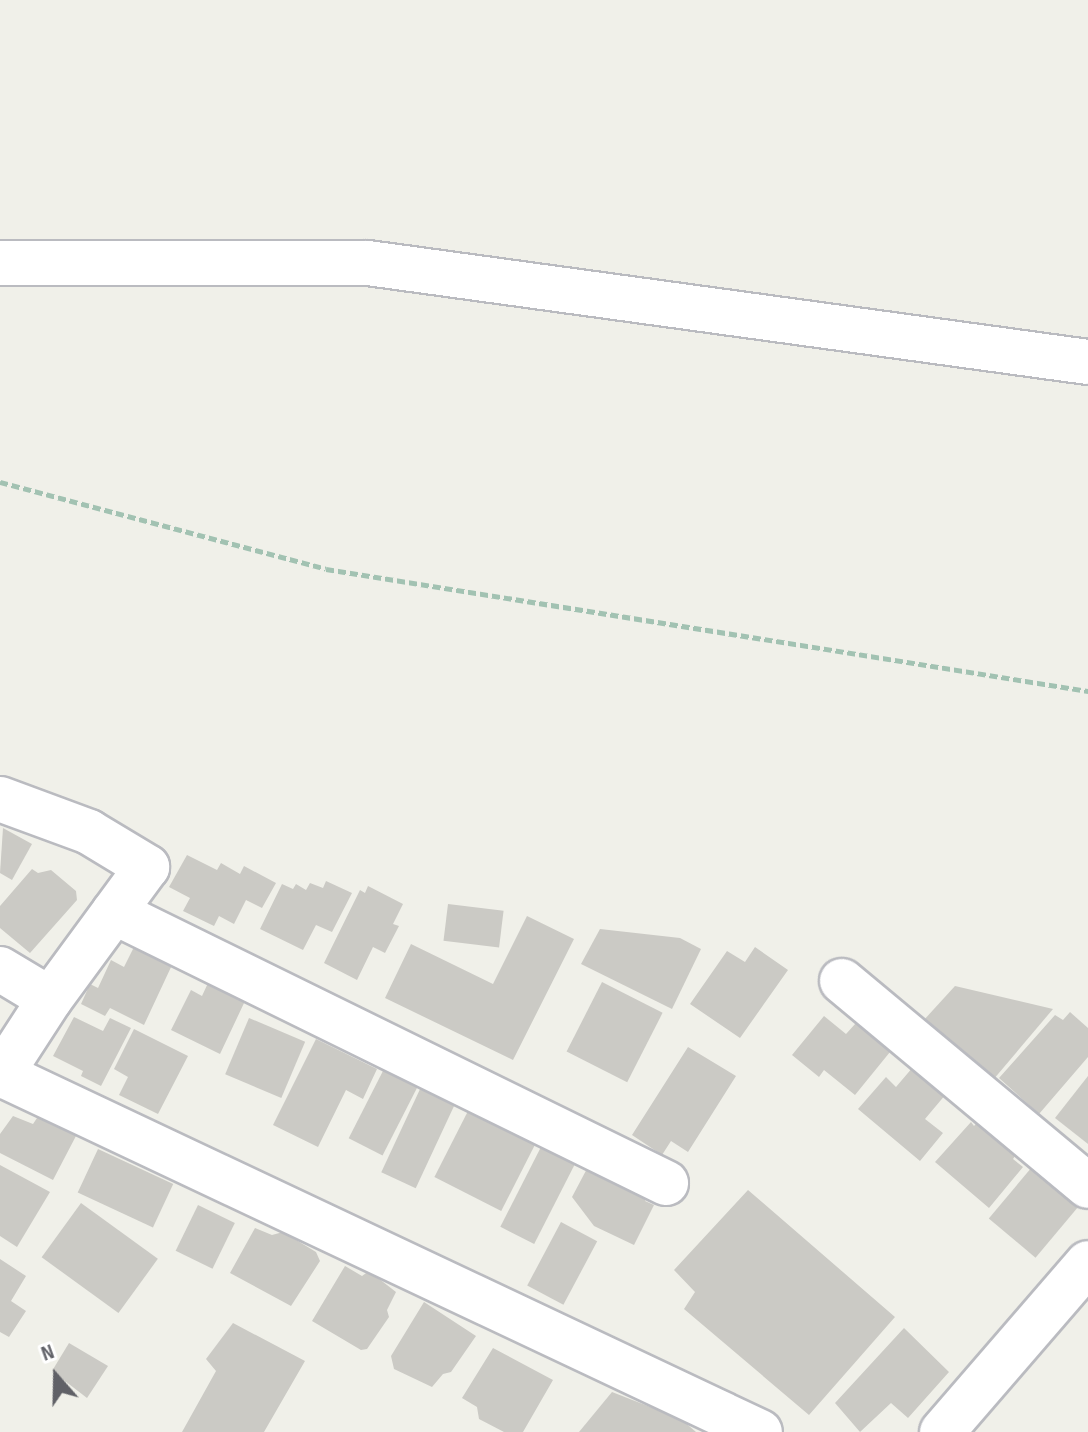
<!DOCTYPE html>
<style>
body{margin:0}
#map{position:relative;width:1088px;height:1432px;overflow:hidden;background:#f0f0e9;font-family:"Sofia Sans Condensed",sans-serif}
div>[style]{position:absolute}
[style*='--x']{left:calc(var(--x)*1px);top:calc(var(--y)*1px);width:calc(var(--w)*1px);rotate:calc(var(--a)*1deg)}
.building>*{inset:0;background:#cbcac5;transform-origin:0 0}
.path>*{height:5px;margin-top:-2.5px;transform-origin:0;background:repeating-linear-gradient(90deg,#a2c2b2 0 8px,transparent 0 12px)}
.roads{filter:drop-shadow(2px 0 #babbc0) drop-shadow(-2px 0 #babbc0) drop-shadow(0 2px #babbc0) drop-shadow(0 -2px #babbc0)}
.minor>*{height:44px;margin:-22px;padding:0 22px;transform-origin:22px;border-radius:22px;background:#fff}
span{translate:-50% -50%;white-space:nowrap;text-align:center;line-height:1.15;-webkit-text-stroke:7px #fff;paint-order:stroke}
.north{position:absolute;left:16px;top:1336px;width:80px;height:80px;-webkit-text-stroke:6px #fff;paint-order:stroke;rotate:340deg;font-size:22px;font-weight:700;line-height:32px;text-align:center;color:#606167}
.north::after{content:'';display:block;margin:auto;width:28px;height:36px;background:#606167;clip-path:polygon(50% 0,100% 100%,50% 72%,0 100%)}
</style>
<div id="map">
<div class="building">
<div style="clip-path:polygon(3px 828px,32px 844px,12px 880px,0 873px)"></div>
<div style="clip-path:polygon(187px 855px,217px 870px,221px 863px,240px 874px,244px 866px,276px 883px,262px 908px,246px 900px,234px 924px,219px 916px,214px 926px,183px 911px,190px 898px,169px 887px)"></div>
<div style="clip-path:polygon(32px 869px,38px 873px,51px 870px,76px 891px,77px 900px,30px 953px,0 928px,0 906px)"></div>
<div style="clip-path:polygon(326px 881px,352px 893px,332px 932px,316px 925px,303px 950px,260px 929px,282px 884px,293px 889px,296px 884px,306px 890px,310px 883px,323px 888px)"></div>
<div style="clip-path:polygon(368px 886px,403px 904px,393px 924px,399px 926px,385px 953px,373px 947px,357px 980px,324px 963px,360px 890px,365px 893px)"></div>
<div style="left:448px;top:904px;width:56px;height:37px;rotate:7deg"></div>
<div style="clip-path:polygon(527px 916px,574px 939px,513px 1060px,385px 998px,411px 944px,493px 984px)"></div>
<div style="clip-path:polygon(600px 929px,680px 938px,701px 949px,672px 1009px,581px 964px)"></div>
<div style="clip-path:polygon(134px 947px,172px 965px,144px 1025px,110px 1008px,105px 1016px,81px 1004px,90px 984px,98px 988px,111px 960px,124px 967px)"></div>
<div style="clip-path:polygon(755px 947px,788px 970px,740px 1038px,690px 1004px,727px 951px,745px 962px)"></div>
<div style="left:602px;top:982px;width:68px;height:78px;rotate:27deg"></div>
<div style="clip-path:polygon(208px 983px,245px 1001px,220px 1054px,171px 1030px,191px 990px,202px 996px)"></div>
<div style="clip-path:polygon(955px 986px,1053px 1009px,993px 1080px,923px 1021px)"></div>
<div style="clip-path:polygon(1070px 1012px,1088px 1028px,1088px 1057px,1039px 1114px,999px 1078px,1055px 1015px,1063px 1020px)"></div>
<div style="clip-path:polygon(824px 1016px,846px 1034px,856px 1023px,890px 1052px,855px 1095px,824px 1070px,819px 1077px,792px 1055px)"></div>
<div style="clip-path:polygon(74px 1017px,103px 1031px,110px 1018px,131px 1028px,101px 1086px,81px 1076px,83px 1071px,53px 1056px)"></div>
<div style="left:249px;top:1018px;width:61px;height:61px;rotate:23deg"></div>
<div style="clip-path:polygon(134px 1029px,188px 1056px,158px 1114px,119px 1095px,128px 1077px,114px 1069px)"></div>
<div style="clip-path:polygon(316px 1039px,377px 1069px,363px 1099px,346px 1090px,318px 1147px,273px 1125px)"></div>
<div style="clip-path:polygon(688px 1047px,736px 1076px,688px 1152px,671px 1141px,662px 1155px,632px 1135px)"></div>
<div style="left:385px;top:1067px;width:38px;height:80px;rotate:27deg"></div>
<div style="clip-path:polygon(913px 1067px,946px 1094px,925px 1119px,943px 1133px,920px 1161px,858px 1109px,886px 1077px,896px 1087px)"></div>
<div style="clip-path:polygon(1088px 1076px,1088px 1144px,1055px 1118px)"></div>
<div style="left:421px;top:1087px;width:38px;height:94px;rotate:25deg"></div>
<div style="left:468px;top:1111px;width:75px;height:74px;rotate:27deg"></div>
<div style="clip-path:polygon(39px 1115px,77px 1134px,53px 1180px,0 1153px,0 1134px,13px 1116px,33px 1124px)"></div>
<div style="clip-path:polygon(982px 1117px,1017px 1153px,1013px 1159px,1023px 1167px,989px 1208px,935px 1162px,971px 1122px,974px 1126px)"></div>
<div style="left:543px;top:1143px;width:38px;height:94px;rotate:27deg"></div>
<div style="left:98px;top:1149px;width:83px;height:48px;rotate:25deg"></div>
<div style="left:1037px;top:1161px;width:61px;height:75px;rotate:40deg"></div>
<div style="clip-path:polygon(590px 1163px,649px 1192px,645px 1201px,654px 1205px,634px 1245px,594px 1226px,572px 1197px)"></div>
<div style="clip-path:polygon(0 1165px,50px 1192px,17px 1247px,0 1236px)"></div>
<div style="clip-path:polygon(748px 1190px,895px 1317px,809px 1415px,684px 1309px,695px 1292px,674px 1270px)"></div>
<div style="left:81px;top:1203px;width:95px;height:67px;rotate:36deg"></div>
<div style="left:198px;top:1205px;width:41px;height:51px;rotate:26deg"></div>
<div style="left:561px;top:1222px;width:41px;height:72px;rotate:28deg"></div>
<div style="clip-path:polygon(255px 1228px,272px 1235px,283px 1232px,316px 1252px,320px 1261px,291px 1306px,230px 1273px)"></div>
<div style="clip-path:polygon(0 1259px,26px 1276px,11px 1301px,26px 1311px,9px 1337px,0 1332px)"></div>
<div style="clip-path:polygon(345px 1266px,362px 1276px,369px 1271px,396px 1292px,387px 1310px,389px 1317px,367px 1349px,361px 1350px,312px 1321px)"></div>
<div style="clip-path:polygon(424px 1302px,476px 1336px,451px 1372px,443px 1374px,432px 1387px,394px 1369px,391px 1356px)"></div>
<div style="clip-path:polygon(233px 1323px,305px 1361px,264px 1432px,182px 1432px,216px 1371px,206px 1359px)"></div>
<div style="clip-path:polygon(904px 1328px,949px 1372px,908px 1418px,891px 1403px,860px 1432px,835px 1403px)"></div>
<div style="clip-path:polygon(69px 1343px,108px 1366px,87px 1398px,52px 1371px)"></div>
<div style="clip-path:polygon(493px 1348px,553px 1380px,523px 1432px,504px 1432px,479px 1419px,477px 1407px,462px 1398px)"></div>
<div style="clip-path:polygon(612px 1392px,681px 1419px,696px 1432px,579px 1432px)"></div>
</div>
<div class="path">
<div style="--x:0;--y:482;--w:337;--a:14.9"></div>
<div style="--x:326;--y:569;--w:772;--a:9.1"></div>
</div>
<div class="roads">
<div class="minor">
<div style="--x:0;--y:263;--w:368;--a:0"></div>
<div style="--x:368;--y:263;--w:727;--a:7.83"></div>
<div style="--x:0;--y:799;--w:95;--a:20.3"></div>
<div style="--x:89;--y:832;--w:68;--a:31.1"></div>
<div style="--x:147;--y:867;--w:164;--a:126.3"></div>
<div style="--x:50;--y:999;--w:92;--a:123"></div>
<div style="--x:114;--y:912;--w:615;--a:26.15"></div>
<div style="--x:0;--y:969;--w:58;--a:31"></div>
<div style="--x:842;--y:981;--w:320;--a:39.8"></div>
<div style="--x:1;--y:1074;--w:839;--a:25.25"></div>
<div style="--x:942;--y:1432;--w:223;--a:-49.2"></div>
</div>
</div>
<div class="north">N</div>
</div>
